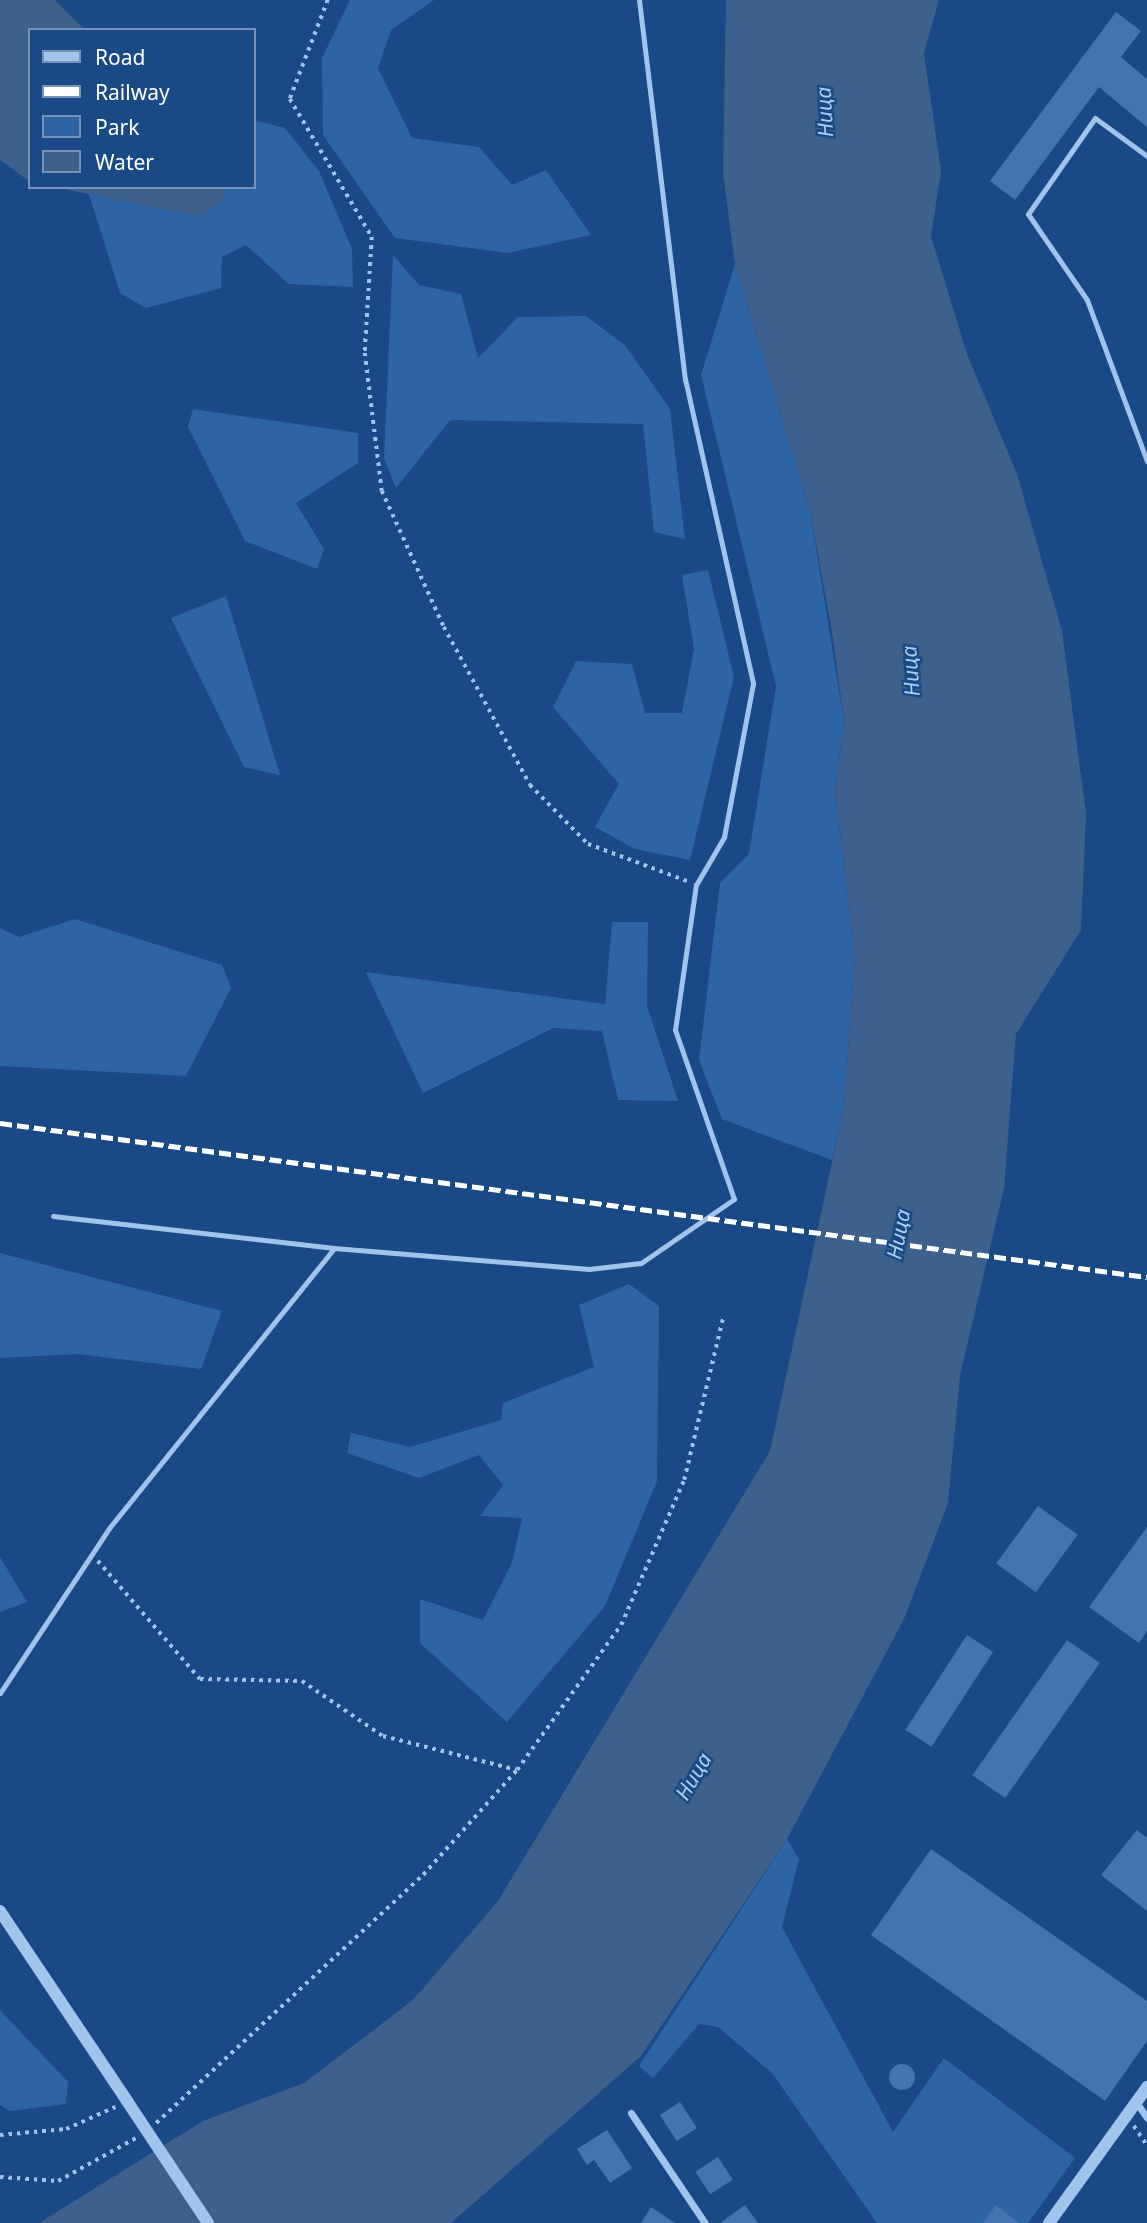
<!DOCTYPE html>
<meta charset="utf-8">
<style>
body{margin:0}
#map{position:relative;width:1147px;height:2223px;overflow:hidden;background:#1a4a86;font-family:"Noto Sans",sans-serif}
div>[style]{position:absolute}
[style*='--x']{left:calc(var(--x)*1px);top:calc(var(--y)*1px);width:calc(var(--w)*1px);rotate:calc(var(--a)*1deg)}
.green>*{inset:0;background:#2d64a4}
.water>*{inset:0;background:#3d608c}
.building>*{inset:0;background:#4374af;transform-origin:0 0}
.round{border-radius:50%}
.path>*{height:3.5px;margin-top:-1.75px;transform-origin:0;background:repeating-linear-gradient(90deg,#a1c4ec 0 3.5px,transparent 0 8.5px)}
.service>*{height:5px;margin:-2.5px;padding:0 2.5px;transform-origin:2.5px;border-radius:2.5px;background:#a1c4ec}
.minor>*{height:7px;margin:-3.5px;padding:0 3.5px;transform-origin:3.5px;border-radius:3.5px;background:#a1c4ec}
.tertiary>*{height:12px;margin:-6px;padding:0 6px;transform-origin:6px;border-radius:6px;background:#a1c4ec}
.rail>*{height:5px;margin-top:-2.5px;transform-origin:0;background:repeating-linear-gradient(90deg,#fff 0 12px,transparent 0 17px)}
.tertiary-bridge>*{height:12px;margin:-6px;padding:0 6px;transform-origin:6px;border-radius:6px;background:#a1c4ec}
span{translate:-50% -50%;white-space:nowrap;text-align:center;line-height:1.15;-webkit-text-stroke:5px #1a4a86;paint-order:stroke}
.water-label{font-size:21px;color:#adcef3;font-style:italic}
.legend{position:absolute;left:28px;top:28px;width:228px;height:161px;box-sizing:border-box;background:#1a4a86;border:2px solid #7692b6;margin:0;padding:9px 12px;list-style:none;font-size:21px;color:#fff}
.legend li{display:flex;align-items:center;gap:14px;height:35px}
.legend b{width:35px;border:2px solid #7692b6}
</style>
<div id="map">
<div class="green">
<div style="clip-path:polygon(350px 0,434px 0,391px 30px,378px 68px,412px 138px,479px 147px,512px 185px,546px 170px,591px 235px,508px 253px,395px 238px,323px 135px,322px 58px)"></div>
<div style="clip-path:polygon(254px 120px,285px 128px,319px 171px,352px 249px,353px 287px,289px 284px,246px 245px,222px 257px,221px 288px,146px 308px,120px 293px,89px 194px,201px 217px,223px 200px,226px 187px,254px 187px)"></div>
<div style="clip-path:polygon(393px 255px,419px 285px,461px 294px,478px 358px,518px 317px,586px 316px,625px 345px,670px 409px,685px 539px,654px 532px,643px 424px,450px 420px,396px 488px,384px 458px)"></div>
<div style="clip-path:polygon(735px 264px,810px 511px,844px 721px,835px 792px,855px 956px,844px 1106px,832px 1160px,722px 1119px,699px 1060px,720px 883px,749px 854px,776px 686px,701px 375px)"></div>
<div style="clip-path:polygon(193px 409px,358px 433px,358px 463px,296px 503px,324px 549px,317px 569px,245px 541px,188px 427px)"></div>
<div style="clip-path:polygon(708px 570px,734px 677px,690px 860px,635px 849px,595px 827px,619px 784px,553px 707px,576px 661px,632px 664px,645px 713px,682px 713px,694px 649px,682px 575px)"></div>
<div style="clip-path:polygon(226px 596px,280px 775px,244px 767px,171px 618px)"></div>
<div style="clip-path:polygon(75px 919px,222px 965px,231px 988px,186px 1076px,0 1066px,0 928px,19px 937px)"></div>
<div style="clip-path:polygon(612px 922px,648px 922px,647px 1006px,678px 1101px,618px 1100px,602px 1031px,553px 1028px,423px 1093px,366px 972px,605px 1004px)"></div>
<div style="clip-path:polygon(0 1253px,222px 1311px,201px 1369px,78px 1354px,0 1358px)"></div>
<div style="clip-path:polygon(629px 1284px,659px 1306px,657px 1481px,605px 1606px,507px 1722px,420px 1643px,420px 1599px,483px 1620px,512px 1563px,522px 1518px,480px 1516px,503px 1485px,479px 1455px,419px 1478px,347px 1453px,351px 1433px,410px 1447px,501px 1420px,503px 1403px,594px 1367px,579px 1305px)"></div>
<div style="clip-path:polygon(0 1557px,27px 1602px,0 1612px)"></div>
<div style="clip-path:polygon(787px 1839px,799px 1859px,782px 1927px,893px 2132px,944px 2058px,1075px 2158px,1028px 2223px,877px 2223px,772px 2073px,718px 2027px,699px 2024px,653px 2078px,639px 2066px)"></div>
<div style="clip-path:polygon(0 2010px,68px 2082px,66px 2104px,10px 2111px,0 2105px)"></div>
</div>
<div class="water">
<div style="clip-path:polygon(0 0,55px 0,85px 30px,30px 30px,30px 182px,0 160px)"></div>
<div style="clip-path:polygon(726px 0,939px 0,924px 53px,941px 171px,931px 236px,967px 354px,1017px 474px,1062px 631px,1086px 814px,1081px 930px,1016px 1034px,1004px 1188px,960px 1376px,948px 1503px,904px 1619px,787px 1839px,641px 2056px,451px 2223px,39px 2223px,203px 2121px,304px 2083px,413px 2000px,498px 1901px,770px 1451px,844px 1106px,855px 956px,835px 792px,844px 721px,832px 632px,810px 511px,735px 264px,723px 173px)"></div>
<div style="clip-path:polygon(54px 187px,226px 187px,223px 200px,201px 217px)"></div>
</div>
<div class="building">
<div style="clip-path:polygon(1116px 12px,1141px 31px,1121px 57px,1147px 79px,1147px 127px,1099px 87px,1015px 200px,990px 181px)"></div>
<div style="left:1038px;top:1506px;width:49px;height:71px;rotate:36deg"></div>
<div style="clip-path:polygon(1147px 1527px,1147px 1631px,1139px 1643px,1089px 1607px)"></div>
<div style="left:967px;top:1635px;width:31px;height:113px;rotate:33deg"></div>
<div style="left:1067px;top:1640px;width:40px;height:165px;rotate:35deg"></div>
<div style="clip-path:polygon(1137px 1830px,1147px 1838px,1147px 1911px,1101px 1875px)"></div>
<div style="clip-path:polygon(931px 1849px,1147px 2001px,1147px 2041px,1105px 2101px,871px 1935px)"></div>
<div class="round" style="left:889px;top:2064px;width:26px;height:26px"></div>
<div style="left:680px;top:2102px;width:31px;height:24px;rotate:57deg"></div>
<div style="clip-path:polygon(607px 2130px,632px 2168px,610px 2183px,594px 2160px,587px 2165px,577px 2149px)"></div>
<div style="left:718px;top:2157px;width:27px;height:27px;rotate:57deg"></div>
<div style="clip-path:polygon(745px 2205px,758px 2223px,720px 2223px)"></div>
<div style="clip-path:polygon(996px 2205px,1019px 2223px,983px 2223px)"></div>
<div style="clip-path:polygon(651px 2207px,675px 2223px,641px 2223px)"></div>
</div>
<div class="path">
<div style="--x:328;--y:0;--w:106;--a:111"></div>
<div style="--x:290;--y:99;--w:161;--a:59.3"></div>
<div style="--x:372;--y:237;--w:116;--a:93.5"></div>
<div style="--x:365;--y:353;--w:139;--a:83"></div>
<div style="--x:382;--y:491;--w:149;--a:65.5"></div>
<div style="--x:444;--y:627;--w:180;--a:61.4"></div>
<div style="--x:530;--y:785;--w:83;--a:45.5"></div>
<div style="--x:588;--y:844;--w:106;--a:20.5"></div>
<div style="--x:98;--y:1561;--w:156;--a:49.2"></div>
<div style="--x:200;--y:1679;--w:102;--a:1.1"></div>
<div style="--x:302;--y:1681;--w:98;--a:34.2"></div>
<div style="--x:383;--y:1736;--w:138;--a:14.2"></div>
<div style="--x:517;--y:1770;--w:178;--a:-54.4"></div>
<div style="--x:621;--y:1625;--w:158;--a:-66.5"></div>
<div style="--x:684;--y:1480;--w:167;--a:-76.5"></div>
<div style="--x:156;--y:2123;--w:364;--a:-42.9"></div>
<div style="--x:423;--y:1875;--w:141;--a:-48.2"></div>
<div style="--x:1134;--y:2126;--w:23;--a:56"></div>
<div style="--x:0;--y:2135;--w:66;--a:-5.2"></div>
<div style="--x:66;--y:2129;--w:54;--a:-24.2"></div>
<div style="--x:0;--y:2177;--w:58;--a:3.9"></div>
<div style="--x:58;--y:2181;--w:89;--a:-28.9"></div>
</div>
<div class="service">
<div style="--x:1147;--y:156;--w:64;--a:-143.8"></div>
<div style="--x:1095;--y:118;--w:117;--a:124.9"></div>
<div style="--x:1028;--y:214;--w:104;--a:55.5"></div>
<div style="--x:1087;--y:300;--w:172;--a:69.6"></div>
<div style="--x:53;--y:1216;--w:283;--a:6.5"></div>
<div style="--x:0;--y:1693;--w:199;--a:-56.5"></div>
<div style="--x:110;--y:1527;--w:358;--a:-51.2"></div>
<div style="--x:334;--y:1248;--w:256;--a:4.7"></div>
<div style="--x:589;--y:1269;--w:52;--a:-6.6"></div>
<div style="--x:641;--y:1263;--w:113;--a:-34.5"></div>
<div style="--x:734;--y:1199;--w:179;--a:-109.2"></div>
<div style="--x:675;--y:1030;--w:147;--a:-81.8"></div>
<div style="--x:696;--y:885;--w:56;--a:-59.7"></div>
<div style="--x:724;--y:837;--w:157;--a:-79.3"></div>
<div style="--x:753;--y:683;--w:311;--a:-102.6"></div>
<div style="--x:685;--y:380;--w:383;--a:-96.9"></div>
</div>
<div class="minor">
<div style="--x:1136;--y:2102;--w:19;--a:55"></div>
<div style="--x:631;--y:2113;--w:133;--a:56.1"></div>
</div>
<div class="tertiary">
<div style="--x:0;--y:1911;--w:229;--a:56.2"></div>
<div style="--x:1049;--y:2223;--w:168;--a:-54.2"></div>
</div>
<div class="rail">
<div style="--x:0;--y:1123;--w:1157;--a:7.65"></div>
</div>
<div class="tertiary-bridge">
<div style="--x:127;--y:2101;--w:146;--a:56.4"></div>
</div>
<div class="water-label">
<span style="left:824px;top:112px;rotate:-93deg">Ница</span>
<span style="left:910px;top:671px;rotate:-94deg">Ница</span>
<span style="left:898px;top:1234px;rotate:-79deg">Ница</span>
<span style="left:693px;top:1776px;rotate:-60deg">Ница</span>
</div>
<ul class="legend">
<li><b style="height:9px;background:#a1c4ec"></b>Road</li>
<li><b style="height:9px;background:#fff"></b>Railway</li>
<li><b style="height:19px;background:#2d64a4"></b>Park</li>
<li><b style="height:19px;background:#3d608c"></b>Water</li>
</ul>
</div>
